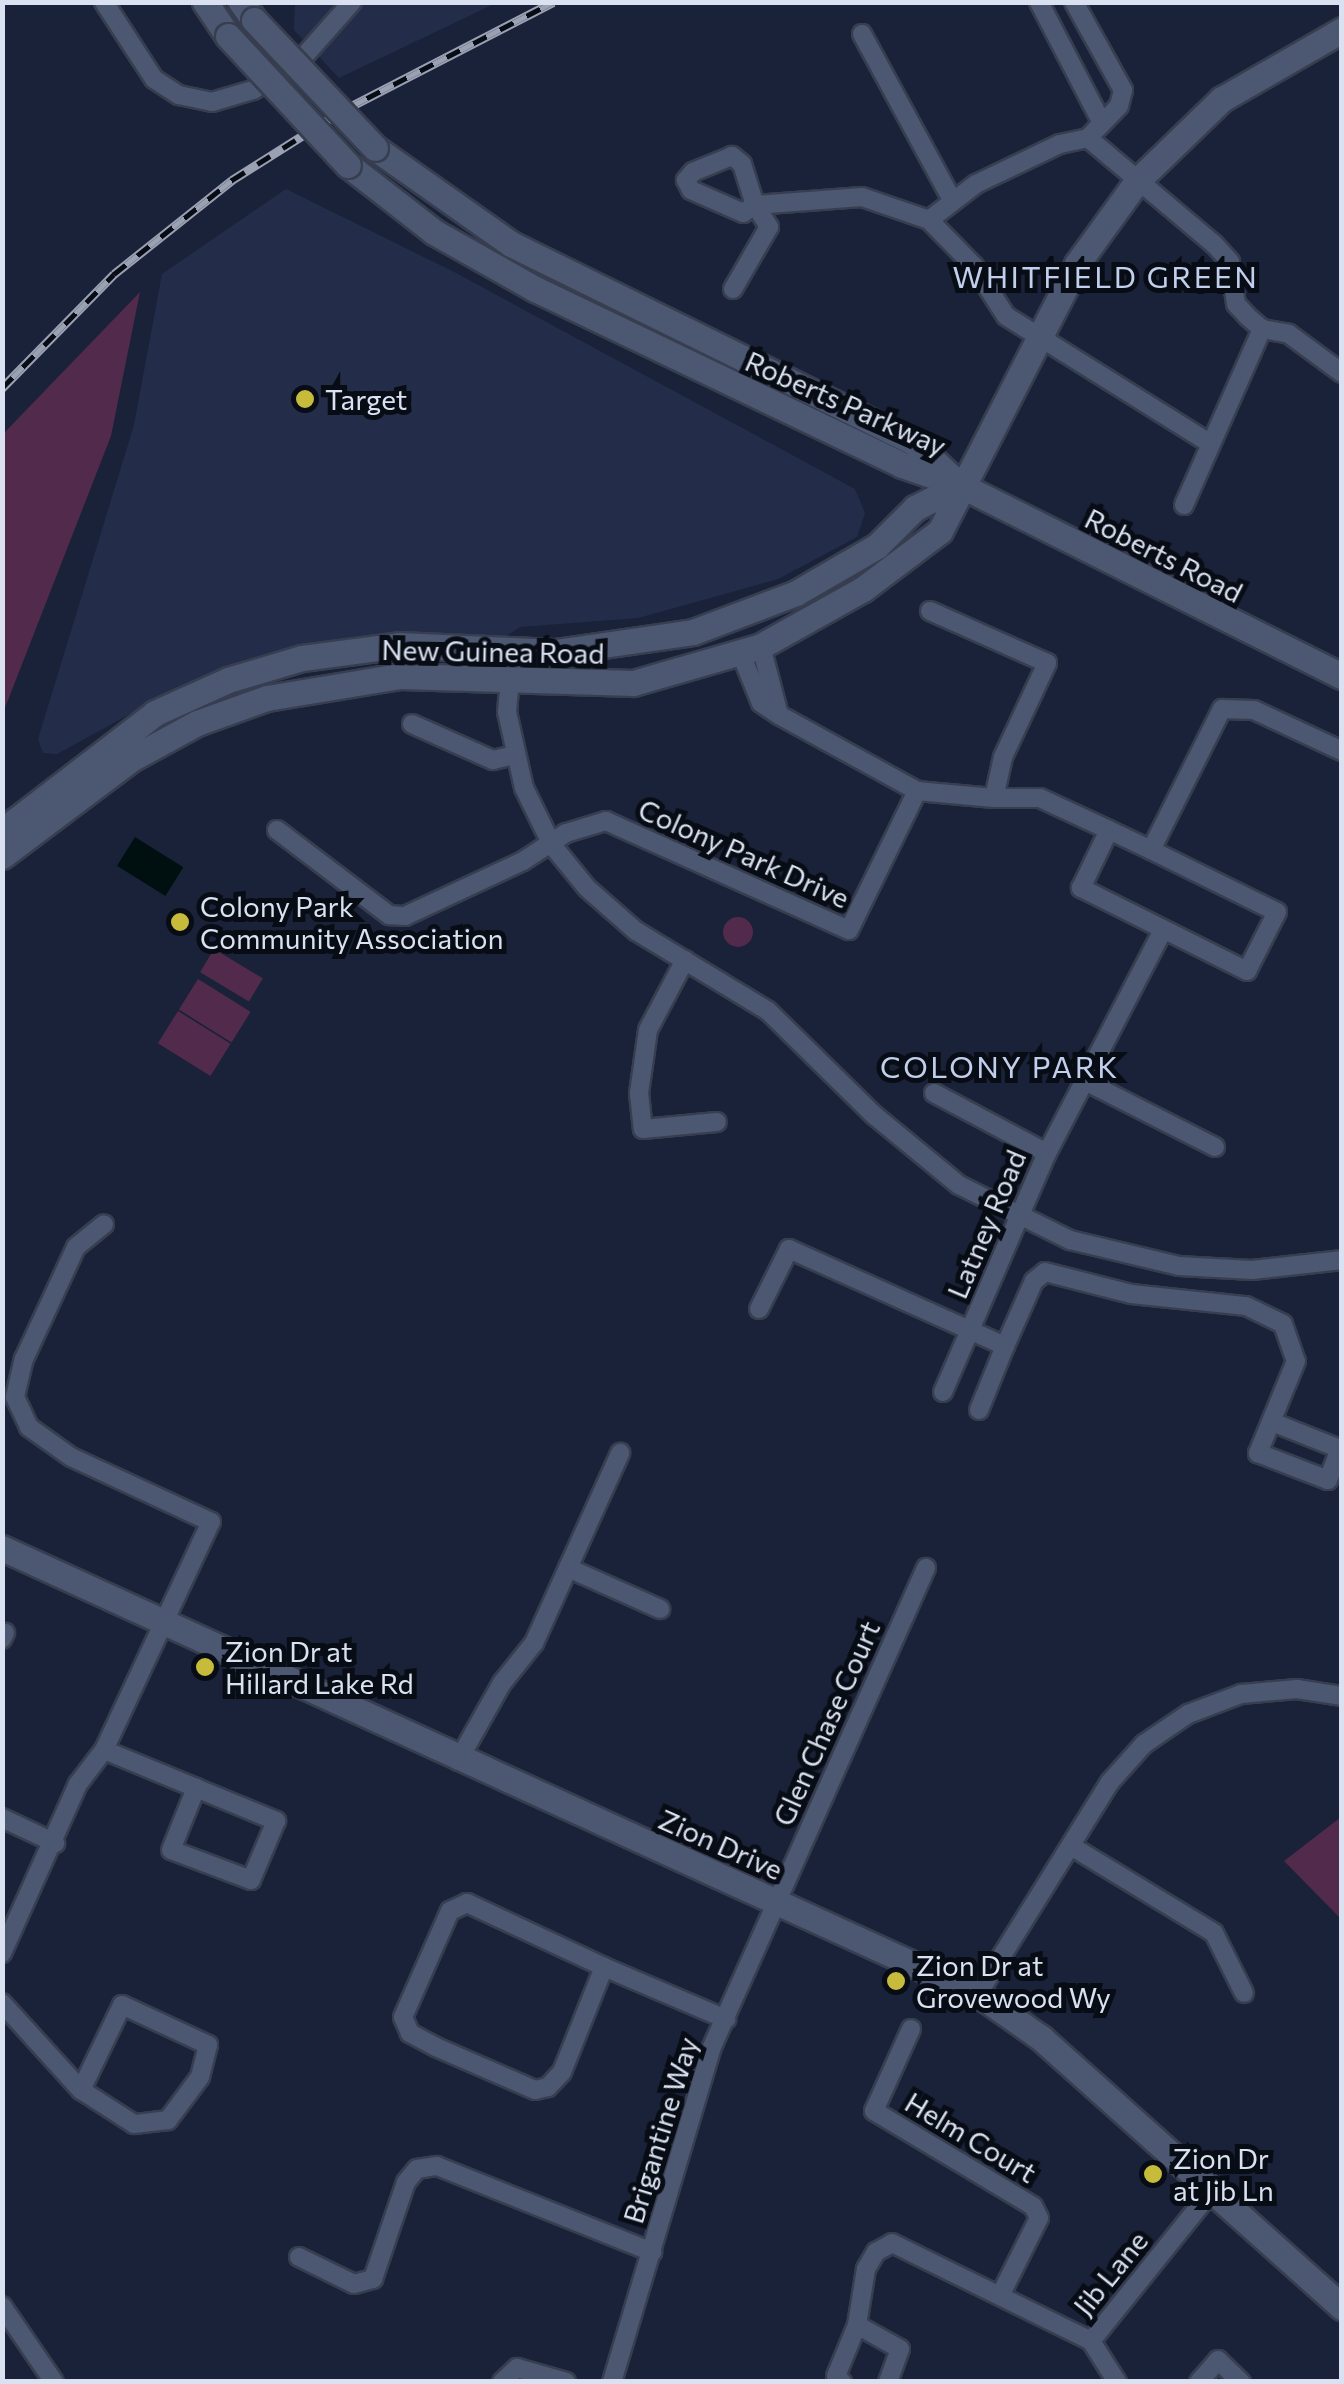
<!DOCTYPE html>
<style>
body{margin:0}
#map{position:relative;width:1344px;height:2384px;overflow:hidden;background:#192238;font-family:Commissioner,sans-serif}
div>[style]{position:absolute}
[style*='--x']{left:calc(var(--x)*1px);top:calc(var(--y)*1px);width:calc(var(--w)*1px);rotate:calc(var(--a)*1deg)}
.built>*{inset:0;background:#232d49}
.green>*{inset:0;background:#512a4c;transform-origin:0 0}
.round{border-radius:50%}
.water>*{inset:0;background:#001011;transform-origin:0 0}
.roads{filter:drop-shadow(2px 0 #373e50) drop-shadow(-2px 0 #373e50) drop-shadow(0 2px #373e50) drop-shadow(0 -2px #373e50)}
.street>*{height:18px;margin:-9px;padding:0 9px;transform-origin:9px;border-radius:9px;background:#4c5771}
.secondary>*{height:25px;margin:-12.5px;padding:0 12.5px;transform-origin:12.5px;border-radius:12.5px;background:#4c5771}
.rail>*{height:9px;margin-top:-4.5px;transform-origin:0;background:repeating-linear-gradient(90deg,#080c15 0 15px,#9aa1b3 0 30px);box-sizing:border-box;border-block:2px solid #9aa1b3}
.bridges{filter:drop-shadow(2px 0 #373e50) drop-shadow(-2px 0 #373e50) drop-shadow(0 2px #373e50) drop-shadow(0 -2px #373e50)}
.secondary-bridge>*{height:25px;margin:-12.5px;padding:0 12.5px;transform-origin:12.5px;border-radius:12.5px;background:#4c5771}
.dots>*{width:28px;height:28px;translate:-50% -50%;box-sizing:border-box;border:5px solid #080c15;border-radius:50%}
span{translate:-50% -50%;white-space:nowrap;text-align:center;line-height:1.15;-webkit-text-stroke:10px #080c15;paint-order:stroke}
.poi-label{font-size:28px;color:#dae1f0}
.left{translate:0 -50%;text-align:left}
.street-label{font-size:28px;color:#dae1f0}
.neighbourhood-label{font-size:30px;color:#c1ceec;letter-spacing:2.5px}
.frame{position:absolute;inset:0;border:5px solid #dae1f0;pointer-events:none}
</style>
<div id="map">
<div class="built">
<div style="clip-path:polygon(295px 3px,496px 3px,339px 78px,294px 30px)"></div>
<div style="clip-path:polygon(286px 189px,456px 273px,855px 489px,865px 513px,857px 537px,778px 579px,638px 618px,520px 627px,506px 636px,405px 633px,294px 646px,181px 686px,57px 754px,43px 753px,38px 739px,134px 425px,162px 274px)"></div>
</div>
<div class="green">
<div style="clip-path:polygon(140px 292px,111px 436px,3px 713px,3px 434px)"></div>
<div class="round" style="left:723px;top:917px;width:30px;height:30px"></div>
<div style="left:214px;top:949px;width:57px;height:27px;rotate:31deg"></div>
<div style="left:198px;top:979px;width:62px;height:36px;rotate:32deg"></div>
<div style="left:178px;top:1011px;width:62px;height:38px;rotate:32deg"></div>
<div style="clip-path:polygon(1341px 1817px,1341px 1919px,1284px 1861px)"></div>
</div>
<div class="water">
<div style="left:135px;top:837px;width:57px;height:34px;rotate:32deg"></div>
</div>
<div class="roads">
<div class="street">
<div style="--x:104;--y:2;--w:92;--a:57"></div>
<div style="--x:154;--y:79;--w:30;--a:33"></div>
<div style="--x:179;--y:95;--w:34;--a:12"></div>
<div style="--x:212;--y:102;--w:43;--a:-16.3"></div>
<div style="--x:253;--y:90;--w:54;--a:-31.3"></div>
<div style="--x:299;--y:62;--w:80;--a:-48.5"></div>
<div style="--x:1039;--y:2;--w:132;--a:62.5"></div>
<div style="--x:1074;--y:2;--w:101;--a:60.9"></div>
<div style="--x:1123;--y:90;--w:16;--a:104"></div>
<div style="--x:1119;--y:106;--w:45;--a:134.1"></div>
<div style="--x:862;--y:34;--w:189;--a:61.5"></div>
<div style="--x:929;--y:220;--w:59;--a:-37.5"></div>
<div style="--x:976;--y:184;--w:93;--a:-25.5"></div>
<div style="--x:1060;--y:144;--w:29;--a:-12"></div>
<div style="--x:1088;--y:138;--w:165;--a:40.1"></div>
<div style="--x:1214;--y:244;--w:24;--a:48"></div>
<div style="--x:1230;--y:262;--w:42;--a:81.9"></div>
<div style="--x:1236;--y:304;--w:16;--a:47"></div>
<div style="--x:1247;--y:316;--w:20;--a:41"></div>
<div style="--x:1262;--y:329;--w:27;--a:10"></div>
<div style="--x:1289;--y:334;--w:66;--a:36.3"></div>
<div style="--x:733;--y:289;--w:72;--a:-59.9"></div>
<div style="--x:769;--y:227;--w:26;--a:-122"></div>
<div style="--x:755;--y:205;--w:43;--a:-107.6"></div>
<div style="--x:742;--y:164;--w:13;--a:-141"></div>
<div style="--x:732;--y:156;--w:42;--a:157.7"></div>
<div style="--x:693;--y:172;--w:11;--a:131"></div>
<div style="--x:686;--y:180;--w:11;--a:63"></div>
<div style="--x:691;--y:190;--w:57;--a:23.9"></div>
<div style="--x:743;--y:213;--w:14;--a:-34"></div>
<div style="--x:755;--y:205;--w:107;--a:-4.3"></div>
<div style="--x:862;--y:197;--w:71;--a:18.9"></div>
<div style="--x:929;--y:220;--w:64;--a:45.6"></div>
<div style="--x:974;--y:266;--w:59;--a:57.4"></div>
<div style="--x:1006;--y:316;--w:239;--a:32"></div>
<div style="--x:1184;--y:505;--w:193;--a:-66.1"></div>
<div style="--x:761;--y:646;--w:71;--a:75.4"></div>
<div style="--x:741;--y:654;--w:53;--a:67.8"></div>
<div style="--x:761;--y:703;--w:22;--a:34"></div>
<div style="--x:779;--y:715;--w:158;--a:28.8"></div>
<div style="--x:917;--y:791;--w:77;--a:5.2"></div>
<div style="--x:994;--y:798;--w:42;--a:-77.6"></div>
<div style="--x:1003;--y:757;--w:104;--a:-64.9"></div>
<div style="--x:1047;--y:663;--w:128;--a:-156"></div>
<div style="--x:511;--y:668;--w:44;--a:95.2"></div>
<div style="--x:507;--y:712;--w:78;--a:77.4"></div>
<div style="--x:524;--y:788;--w:64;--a:63.8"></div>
<div style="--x:552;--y:845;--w:55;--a:50.9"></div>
<div style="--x:587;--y:888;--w:65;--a:41.3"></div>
<div style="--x:636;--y:931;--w:154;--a:31.2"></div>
<div style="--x:768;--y:1011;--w:148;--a:44.5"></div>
<div style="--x:874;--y:1115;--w:110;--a:39.5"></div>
<div style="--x:959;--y:1185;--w:124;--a:26.4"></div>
<div style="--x:1070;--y:1240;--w:112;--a:13.4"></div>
<div style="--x:1179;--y:1266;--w:73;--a:3.1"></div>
<div style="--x:1252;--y:1270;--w:91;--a:-6.3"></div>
<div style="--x:412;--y:724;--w:89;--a:24"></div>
<div style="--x:493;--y:760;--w:23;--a:-13"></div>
<div style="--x:994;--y:798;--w:46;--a:0"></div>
<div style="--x:1040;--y:798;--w:76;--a:24.9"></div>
<div style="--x:1109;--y:830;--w:47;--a:25.5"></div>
<div style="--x:1151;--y:850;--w:140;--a:26.2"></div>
<div style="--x:1277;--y:912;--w:66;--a:117"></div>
<div style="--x:1247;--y:971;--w:186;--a:-153.4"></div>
<div style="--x:1081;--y:888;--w:64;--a:-64.2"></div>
<div style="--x:277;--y:830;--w:141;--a:37.2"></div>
<div style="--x:389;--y:915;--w:16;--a:4"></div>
<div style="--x:405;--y:916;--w:130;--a:-25"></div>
<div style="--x:523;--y:861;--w:51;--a:-33.1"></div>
<div style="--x:566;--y:833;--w:42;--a:-16.7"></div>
<div style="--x:606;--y:821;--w:266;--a:24.2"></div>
<div style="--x:849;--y:930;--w:155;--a:-63.9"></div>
<div style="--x:1151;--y:850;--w:158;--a:-63.3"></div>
<div style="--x:1222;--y:709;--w:32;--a:2"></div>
<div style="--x:1254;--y:710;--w:97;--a:25"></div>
<div style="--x:685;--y:960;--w:79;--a:117.9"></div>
<div style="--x:648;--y:1030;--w:64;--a:98.1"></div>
<div style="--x:639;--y:1093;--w:36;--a:84"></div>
<div style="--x:643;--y:1129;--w:74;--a:-5.4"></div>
<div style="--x:1083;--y:1080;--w:148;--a:26.9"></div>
<div style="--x:934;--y:1093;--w:128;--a:28"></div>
<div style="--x:759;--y:1309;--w:67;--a:-63.4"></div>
<div style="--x:789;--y:1249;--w:237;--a:24.2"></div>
<div style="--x:1005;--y:1346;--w:71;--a:-66"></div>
<div style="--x:1034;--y:1281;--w:14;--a:-39"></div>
<div style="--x:1045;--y:1272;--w:89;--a:14.3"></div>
<div style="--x:1131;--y:1294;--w:116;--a:6"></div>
<div style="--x:1246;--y:1306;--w:41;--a:25.9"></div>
<div style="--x:1283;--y:1324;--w:39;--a:71"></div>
<div style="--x:1296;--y:1361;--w:100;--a:112.4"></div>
<div style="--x:1258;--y:1453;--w:75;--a:21.1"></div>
<div style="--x:1328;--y:1480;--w:33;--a:-69"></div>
<div style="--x:1340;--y:1449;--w:73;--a:-158.3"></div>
<div style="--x:943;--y:1392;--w:261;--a:-66.5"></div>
<div style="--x:1047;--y:1153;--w:251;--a:-62.5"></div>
<div style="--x:979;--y:1410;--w:69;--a:-67.9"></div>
<div style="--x:568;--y:1568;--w:101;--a:24"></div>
<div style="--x:2;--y:1639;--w:7;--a:-63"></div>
<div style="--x:104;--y:1750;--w:100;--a:22.4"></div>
<div style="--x:458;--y:1761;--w:90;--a:-60.6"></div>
<div style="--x:502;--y:1683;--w:51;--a:-51.3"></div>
<div style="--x:534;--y:1643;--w:209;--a:-65.6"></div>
<div style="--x:196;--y:1788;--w:87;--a:22.4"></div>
<div style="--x:276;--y:1821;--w:64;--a:113"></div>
<div style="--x:251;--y:1880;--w:85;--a:-159.4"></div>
<div style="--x:171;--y:1850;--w:67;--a:-68"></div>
<div style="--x:2;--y:1818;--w:59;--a:25.3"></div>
<div style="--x:1071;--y:1846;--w:167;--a:31.3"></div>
<div style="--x:1214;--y:1933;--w:67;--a:63.4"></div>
<div style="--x:467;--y:1903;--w:151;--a:25"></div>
<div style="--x:604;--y:1967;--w:113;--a:111.8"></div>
<div style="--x:562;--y:2072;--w:21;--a:133"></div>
<div style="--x:548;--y:2087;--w:13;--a:167"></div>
<div style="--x:535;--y:2090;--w:108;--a:-156.5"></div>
<div style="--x:436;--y:2047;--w:30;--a:-152"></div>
<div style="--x:410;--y:2033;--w:17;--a:-114"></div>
<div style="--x:403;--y:2017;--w:116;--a:-66.1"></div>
<div style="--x:450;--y:1911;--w:19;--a:-25"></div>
<div style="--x:2;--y:1953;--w:185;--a:-65.8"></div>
<div style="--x:78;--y:1784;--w:43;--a:-52.6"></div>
<div style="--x:104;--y:1750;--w:252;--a:-64.9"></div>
<div style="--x:211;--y:1522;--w:154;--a:-155.1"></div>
<div style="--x:71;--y:1457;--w:52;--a:-144.5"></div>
<div style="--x:29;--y:1427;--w:33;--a:-115"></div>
<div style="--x:15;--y:1397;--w:39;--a:-77"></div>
<div style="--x:24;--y:1359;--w:123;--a:-65.1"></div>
<div style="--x:76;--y:1247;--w:36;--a:-39"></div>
<div style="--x:604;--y:1967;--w:133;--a:23.1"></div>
<div style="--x:978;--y:1994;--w:250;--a:-58.1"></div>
<div style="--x:1110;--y:1782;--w:51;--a:-48.2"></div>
<div style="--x:1144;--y:1744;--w:53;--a:-34.3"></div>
<div style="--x:1188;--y:1714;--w:57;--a:-20.7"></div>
<div style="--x:1241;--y:1694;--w:56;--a:-5.1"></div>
<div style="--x:1297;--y:1689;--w:46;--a:8.8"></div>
<div style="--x:2;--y:2003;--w:118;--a:47.8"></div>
<div style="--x:122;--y:2005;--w:95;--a:24.9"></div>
<div style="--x:208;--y:2045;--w:33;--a:104"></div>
<div style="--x:200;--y:2077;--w:54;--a:126.7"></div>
<div style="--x:168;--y:2120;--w:34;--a:173"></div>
<div style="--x:134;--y:2124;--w:63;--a:-147.3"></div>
<div style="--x:81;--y:2090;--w:94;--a:-64.2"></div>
<div style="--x:911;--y:2029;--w:90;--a:114.3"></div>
<div style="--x:874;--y:2111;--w:185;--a:30.9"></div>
<div style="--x:1033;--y:2206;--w:13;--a:63"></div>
<div style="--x:1039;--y:2218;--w:85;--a:116.6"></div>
<div style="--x:299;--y:2257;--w:61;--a:26.1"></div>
<div style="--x:354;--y:2284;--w:20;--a:-15"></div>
<div style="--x:373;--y:2279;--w:102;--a:-71.2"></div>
<div style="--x:406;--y:2182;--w:17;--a:-50"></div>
<div style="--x:417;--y:2169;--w:20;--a:-9"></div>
<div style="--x:437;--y:2166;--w:232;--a:21.8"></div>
<div style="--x:2;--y:2306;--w:92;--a:55.6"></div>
<div style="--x:857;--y:2325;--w:49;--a:29.2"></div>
<div style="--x:900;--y:2349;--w:35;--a:110"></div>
<div style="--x:1091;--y:2341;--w:190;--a:-51.2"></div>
<div style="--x:502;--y:2382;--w:21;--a:-43"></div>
<div style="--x:517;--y:2368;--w:51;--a:15.9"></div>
<div style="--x:612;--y:2382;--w:347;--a:-73.4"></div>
<div style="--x:711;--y:2049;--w:527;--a:-65.92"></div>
<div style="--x:842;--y:2382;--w:8;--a:-135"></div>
<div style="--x:836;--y:2376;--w:55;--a:-67.6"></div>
<div style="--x:857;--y:2325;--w:57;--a:-80.9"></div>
<div style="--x:866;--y:2269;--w:20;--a:-60"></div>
<div style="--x:876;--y:2252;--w:18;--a:-29"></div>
<div style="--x:892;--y:2243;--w:222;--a:26.2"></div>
<div style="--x:1091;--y:2341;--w:49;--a:57.6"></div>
<div style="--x:1199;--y:2382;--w:29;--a:-49"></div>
<div style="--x:1218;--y:2360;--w:32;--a:44"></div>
</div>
<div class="secondary">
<div style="--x:205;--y:2;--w:41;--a:55.9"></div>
<div style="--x:241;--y:2;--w:22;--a:54"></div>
<div style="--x:375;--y:148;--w:166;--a:35.2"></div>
<div style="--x:511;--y:244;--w:449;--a:26.2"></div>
<div style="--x:914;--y:442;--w:52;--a:43.5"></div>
<div style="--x:348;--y:165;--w:109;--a:37.9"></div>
<div style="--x:434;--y:232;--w:116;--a:29.4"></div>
<div style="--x:535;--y:289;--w:407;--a:25.6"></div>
<div style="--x:902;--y:465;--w:61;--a:19"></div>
<div style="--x:960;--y:485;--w:427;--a:26.6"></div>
<div style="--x:2;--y:831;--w:193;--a:-37.6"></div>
<div style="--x:155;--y:713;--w:80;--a:-24.3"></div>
<div style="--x:228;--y:680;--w:77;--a:-16.6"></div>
<div style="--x:302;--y:658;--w:98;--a:-7.6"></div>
<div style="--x:399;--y:645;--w:156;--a:2.6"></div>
<div style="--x:555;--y:652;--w:139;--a:-8.2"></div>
<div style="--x:693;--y:632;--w:110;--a:-20.7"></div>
<div style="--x:796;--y:593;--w:94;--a:-30.1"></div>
<div style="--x:877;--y:546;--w:54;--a:-45"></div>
<div style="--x:915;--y:508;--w:51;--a:-27.1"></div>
<div style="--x:2;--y:856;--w:161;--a:-36.9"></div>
<div style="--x:131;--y:759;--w:75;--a:-28.6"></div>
<div style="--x:197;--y:723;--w:74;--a:-19.7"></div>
<div style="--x:267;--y:698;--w:135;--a:-9.4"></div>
<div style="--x:400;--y:676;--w:233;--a:1.7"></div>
<div style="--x:633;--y:683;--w:133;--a:-16.1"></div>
<div style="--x:761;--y:646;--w:117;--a:-29.2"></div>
<div style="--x:863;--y:589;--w:96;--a:-37"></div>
<div style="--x:940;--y:531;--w:300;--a:-62.8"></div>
<div style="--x:1077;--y:264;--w:102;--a:-54.1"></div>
<div style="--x:1137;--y:181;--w:118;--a:-44"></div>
<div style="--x:1222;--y:99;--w:138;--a:-29.9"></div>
<div style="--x:2;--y:1548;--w:1073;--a:24.56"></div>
<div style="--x:978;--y:1994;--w:77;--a:34.9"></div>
<div style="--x:1041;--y:2038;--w:404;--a:41.8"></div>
</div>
</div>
<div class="rail">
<div style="--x:2;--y:388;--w:160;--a:-45.5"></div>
<div style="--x:114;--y:274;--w:151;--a:-38.5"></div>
<div style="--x:232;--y:180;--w:128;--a:-32.2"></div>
<div style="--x:340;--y:112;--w:240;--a:-27.3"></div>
</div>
<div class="bridges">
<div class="secondary-bridge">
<div style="--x:254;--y:20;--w:176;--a:46.6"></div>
<div style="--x:228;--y:36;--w:176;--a:47.1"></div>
</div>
</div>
<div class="dots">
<div style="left:305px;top:399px;background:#c7bb3b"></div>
<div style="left:180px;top:922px;background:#c7bb3b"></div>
<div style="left:205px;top:1667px;background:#c7bb3b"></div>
<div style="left:896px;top:1981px;background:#c7bb3b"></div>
<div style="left:1153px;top:2174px;background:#c7bb3b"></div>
</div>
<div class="poi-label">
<span class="left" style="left:325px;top:399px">Target</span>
<span class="left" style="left:200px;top:922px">Colony Park<br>Community Association</span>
<span class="left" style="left:225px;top:1667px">Zion Dr at<br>Hillard Lake Rd</span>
<span class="left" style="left:916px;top:1981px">Zion Dr at<br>Grovewood Wy</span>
<span class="left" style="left:1173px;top:2174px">Zion Dr<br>at Jib Ln</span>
</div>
<div class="street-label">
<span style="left:846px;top:403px;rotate:24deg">Roberts Parkway</span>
<span style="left:1164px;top:555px;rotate:27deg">Roberts Road</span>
<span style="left:493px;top:651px;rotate:1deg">New Guinea Road</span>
<span style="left:744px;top:853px;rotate:24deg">Colony Park Drive</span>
<span style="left:986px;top:1224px;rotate:-67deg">Latney Road</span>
<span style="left:826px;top:1723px;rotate:-66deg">Glen Chase Court</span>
<span style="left:721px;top:1844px;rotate:24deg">Zion Drive</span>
<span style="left:660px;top:2130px;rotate:-73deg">Brigantine Way</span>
<span style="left:971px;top:2137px;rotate:31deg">Helm Court</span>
<span style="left:1110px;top:2273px;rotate:-51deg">Jib Lane</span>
</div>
<div class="neighbourhood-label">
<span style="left:1106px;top:276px">WHITFIELD GREEN</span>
<span style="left:1000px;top:1066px">COLONY PARK</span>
</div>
<div class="frame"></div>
</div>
